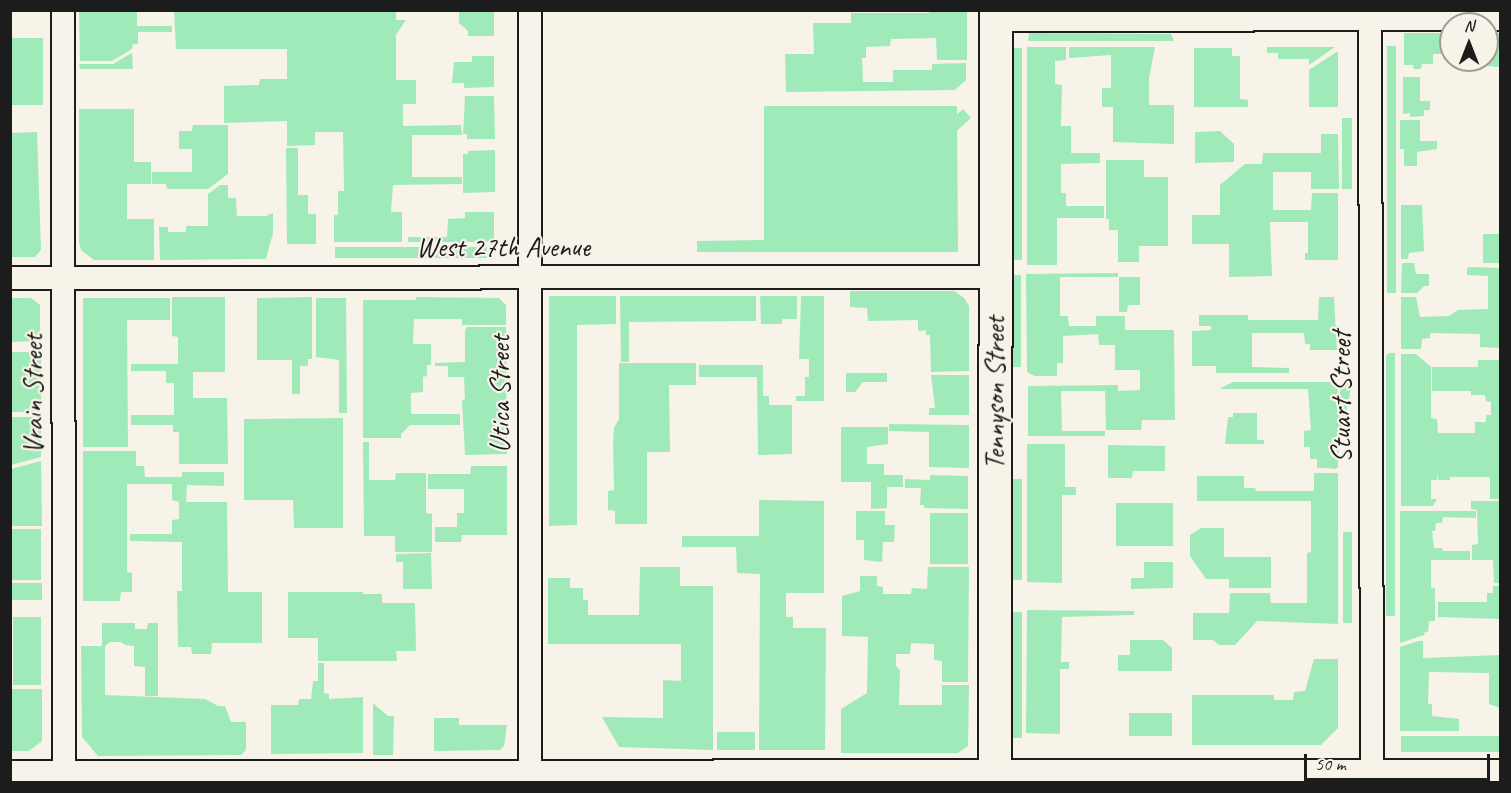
<!DOCTYPE html>
<style>
body{margin:0}
#map{position:relative;width:1511px;height:793px;overflow:hidden;background:#f7f3e8;font-family:Caveat,sans-serif}
div>[style]{position:absolute}
[style*='--x']{left:calc(var(--x)*1px);top:calc(var(--y)*1px);width:calc(var(--w)*1px);rotate:calc(var(--a)*1deg)}
.green>*{inset:0;background:#a0eab9;transform-origin:0 0}
.roads{filter:drop-shadow(2px 0 #1c1c1c) drop-shadow(-2px 0 #1c1c1c) drop-shadow(0 2px #1c1c1c) drop-shadow(0 -2px #1c1c1c)}
.street>*{height:22px;margin:-11px;padding:0 11px;transform-origin:11px;border-radius:11px;background:#f7f3e8}
.secondary>*{height:32px;margin:-16px;padding:0 16px;transform-origin:16px;border-radius:16px;background:#f7f3e8}
span{translate:-50% -50%;white-space:nowrap;text-align:center;line-height:1.15;-webkit-text-stroke:4.5px #f7f3e8;paint-order:stroke}
.street-label{font-size:28px;color:#1c1c1c}
.frame{position:absolute;inset:0;border:12px solid #1c1c1c;pointer-events:none}
.north{position:absolute;left:1439px;top:12px;width:60px;height:60px;box-sizing:border-box;background:#f7f3e8;border:2px solid #9f9d96;border-radius:50%;rotate:0deg;font-size:16px;font-weight:700;line-height:24px;text-align:center;color:#1c1c1c}
.north::after{content:'';display:block;margin:auto;width:21px;height:27px;background:#1c1c1c;clip-path:polygon(50% 0,100% 100%,50% 72%,0 100%)}
.scale{position:absolute;left:1304px;top:754px;width:186px;height:27px;box-sizing:border-box;border:3px solid #1c1c1c;border-top:0;padding-left:8px;font-size:18px;line-height:21px;white-space:nowrap;color:#1c1c1c;-webkit-text-stroke:4px #f7f3e8;paint-order:stroke}
</style>
<div id="map">
<div class="green">
<div style="clip-path:polygon(79px 11px,137px 11px,137px 26px,172px 26px,172px 32px,138px 32px,138px 44px,133px 44px,132px 49px,112px 61px,80px 61px)"></div>
<div style="clip-path:polygon(174px 11px,396px 11px,396px 20px,406px 20px,396px 35px,396px 80px,416px 80px,416px 104px,403px 104px,403px 126px,461px 125px,462px 135px,412px 135px,412px 177px,462px 177px,462px 184px,393px 185px,391px 212px,402px 212px,402px 242px,334px 242px,334px 215px,338px 215px,338px 191px,344px 191px,343px 132px,315px 132px,315px 145px,287px 146px,287px 121px,224px 123px,224px 86px,259px 85px,260px 79px,287px 79px,287px 49px,176px 49px)"></div>
<div style="clip-path:polygon(459px 11px,494px 11px,494px 36px,468px 36px,468px 31px,459px 23px)"></div>
<div style="clip-path:polygon(929px 11px,967px 11px,967px 60px,937px 60px,936px 38px,891px 39px,890px 46px,866px 47px,866px 58px,862px 58px,863px 82px,893px 82px,893px 70px,932px 70px,932px 64px,966px 63px,966px 80px,955px 90px,786px 92px,785px 54px,814px 54px,813px 23px,851px 23px,851px 13px,929px 13px)"></div>
<div style="clip-path:polygon(1029px 33px,1171px 34px,1174px 41px,1028px 41px)"></div>
<div style="clip-path:polygon(1404px 33px,1451px 33px,1451px 54px,1433px 54px,1433px 64px,1422px 64px,1421px 69px,1414px 69px,1413px 65px,1404px 65px)"></div>
<div style="clip-path:polygon(1487px 33px,1500px 33px,1500px 67px,1472px 65px,1472px 60px,1487px 60px)"></div>
<div style="left:11px;top:38px;width:32px;height:67px"></div>
<div style="left:1387px;top:46px;width:9px;height:247px"></div>
<div style="clip-path:polygon(1027px 47px,1066px 47px,1066px 60px,1055px 61px,1055px 84px,1062px 85px,1061px 126px,1071px 126px,1071px 153px,1100px 153px,1100px 163px,1061px 164px,1061px 193px,1066px 193px,1066px 206px,1104px 206px,1104px 218px,1057px 218px,1057px 265px,1027px 265px)"></div>
<div style="clip-path:polygon(1069px 47px,1155px 47px,1149px 78px,1149px 105px,1174px 105px,1174px 144px,1113px 142px,1113px 107px,1102px 107px,1102px 88px,1111px 88px,1111px 55px,1069px 58px)"></div>
<div style="clip-path:polygon(1267px 47px,1335px 47px,1309px 65px,1309px 59px,1278px 59px,1278px 53px,1267px 53px)"></div>
<div style="left:1012px;top:48px;width:10px;height:212px"></div>
<div style="clip-path:polygon(1194px 48px,1232px 48px,1232px 56px,1240px 56px,1240px 99px,1248px 100px,1248px 107px,1194px 107px)"></div>
<div style="clip-path:polygon(1338px 51px,1338px 107px,1309px 107px,1309px 70px)"></div>
<div style="clip-path:polygon(132px 53px,133px 69px,80px 69px,79px 64px,113px 64px)"></div>
<div style="clip-path:polygon(472px 56px,494px 56px,494px 87px,464px 88px,464px 83px,452px 83px,454px 62px,472px 62px)"></div>
<div style="clip-path:polygon(1403px 77px,1420px 77px,1420px 101px,1430px 101px,1430px 110px,1424px 110px,1424px 116px,1410px 117px,1410px 113px,1403px 114px)"></div>
<div style="clip-path:polygon(465px 96px,494px 96px,495px 139px,467px 139px,467px 134px,463px 134px)"></div>
<div style="clip-path:polygon(764px 106px,957px 106px,958px 252px,697px 252px,697px 241px,764px 240px)"></div>
<div style="clip-path:polygon(79px 109px,134px 109px,134px 162px,151px 162px,151px 184px,127px 184px,127px 219px,154px 219px,154px 260px,94px 260px,81px 250px,79px 243px)"></div>
<div style="left:963px;top:109px;width:12px;height:134px;rotate:48deg"></div>
<div style="left:1342px;top:118px;width:10px;height:71px"></div>
<div style="clip-path:polygon(1400px 120px,1420px 120px,1420px 141px,1437px 141px,1437px 149px,1417px 152px,1417px 166px,1404px 166px,1404px 149px,1400px 149px)"></div>
<div style="clip-path:polygon(193px 125px,228px 125px,228px 174px,208px 189px,167px 189px,166px 184px,152px 184px,152px 172px,192px 172px,192px 149px,179px 149px,179px 131px,192px 131px)"></div>
<div style="clip-path:polygon(1220px 131px,1234px 144px,1234px 162px,1195px 163px,1195px 132px)"></div>
<div style="clip-path:polygon(37px 132px,41px 250px,35px 257px,11px 257px,11px 133px)"></div>
<div style="clip-path:polygon(1321px 134px,1338px 134px,1339px 189px,1311px 189px,1311px 172px,1273px 172px,1273px 210px,1311px 210px,1312px 193px,1338px 193px,1338px 260px,1305px 260px,1305px 253px,1308px 253px,1308px 222px,1270px 222px,1272px 276px,1229px 277px,1229px 244px,1192px 244px,1192px 215px,1220px 215px,1220px 185px,1245px 164px,1262px 164px,1263px 153px,1321px 153px)"></div>
<div style="clip-path:polygon(286px 148px,298px 148px,298px 195px,308px 195px,308px 214px,316px 214px,316px 244px,287px 244px)"></div>
<div style="clip-path:polygon(495px 150px,495px 192px,463px 193px,463px 154px,468px 154px,468px 151px)"></div>
<div style="clip-path:polygon(1106px 160px,1144px 160px,1144px 177px,1168px 177px,1168px 246px,1139px 246px,1139px 262px,1118px 262px,1118px 230px,1109px 230px,1109px 219px,1106px 219px)"></div>
<div style="clip-path:polygon(220px 185px,228px 185px,228px 198px,236px 198px,237px 216px,266px 216px,273px 213px,273px 233px,266px 259px,160px 260px,159px 227px,168px 227px,168px 232px,186px 232px,186px 226px,208px 226px,208px 194px)"></div>
<div style="clip-path:polygon(1401px 205px,1422px 205px,1424px 251px,1409px 253px,1408px 259px,1401px 259px)"></div>
<div style="clip-path:polygon(465px 212px,494px 212px,494px 242px,408px 242px,408px 237px,447px 237px,448px 219px,465px 218px)"></div>
<div style="left:1483px;top:234px;width:17px;height:29px"></div>
<div style="left:487px;top:247px;width:11px;height:152px;rotate:90deg"></div>
<div style="clip-path:polygon(1402px 263px,1414px 263px,1416px 274px,1429px 274px,1429px 286px,1424px 286px,1417px 293px,1401px 293px)"></div>
<div style="clip-path:polygon(1470px 267px,1500px 268px,1500px 348px,1480px 347px,1480px 334px,1430px 333px,1430px 338px,1422px 339px,1421px 349px,1401px 349px,1401px 297px,1416px 297px,1420px 317px,1449px 316px,1458px 310px,1488px 309px,1488px 276px,1467px 275px,1467px 268px)"></div>
<div style="clip-path:polygon(1118px 273px,1118px 277px,1060px 277px,1060px 316px,1068px 316px,1069px 326px,1096px 326px,1096px 316px,1125px 316px,1125px 330px,1174px 330px,1175px 420px,1142px 420px,1141px 430px,1106px 430px,1105px 391px,1061px 391px,1062px 431px,1105px 431px,1105px 436px,1028px 436px,1028px 386px,1118px 385px,1118px 391px,1140px 390px,1140px 370px,1115px 370px,1115px 345px,1099px 345px,1098px 334px,1063px 336px,1063px 363px,1057px 363px,1057px 376px,1035px 376px,1027px 372px,1026px 274px)"></div>
<div style="left:1012px;top:275px;width:9px;height:92px"></div>
<div style="clip-path:polygon(1119px 277px,1140px 277px,1140px 305px,1128px 305px,1127px 312px,1119px 312px)"></div>
<div style="clip-path:polygon(850px 291px,954px 291px,964px 298px,969px 306px,969px 371px,931px 372px,930px 335px,926px 335px,926px 330px,918px 331px,918px 320px,868px 321px,867px 308px,850px 307px)"></div>
<div style="clip-path:polygon(549px 296px,616px 296px,616px 324px,577px 325px,577px 525px,549px 526px)"></div>
<div style="clip-path:polygon(620px 296px,756px 296px,756px 321px,629px 322px,629px 362px,621px 362px)"></div>
<div style="clip-path:polygon(760px 296px,797px 296px,797px 319px,782px 319px,782px 324px,761px 324px)"></div>
<div style="clip-path:polygon(801px 296px,824px 296px,824px 401px,796px 401px,796px 396px,805px 396px,805px 377px,809px 377px,809px 359px,799px 359px)"></div>
<div style="clip-path:polygon(172px 297px,225px 297px,225px 372px,193px 372px,193px 398px,227px 398px,228px 464px,179px 464px,179px 432px,173px 432px,173px 425px,131px 425px,131px 415px,174px 415px,174px 383px,166px 383px,166px 371px,131px 371px,131px 364px,178px 364px,178px 337px,172px 336px)"></div>
<div style="clip-path:polygon(312px 297px,312px 359px,308px 359px,308px 366px,300px 366px,300px 394px,292px 394px,292px 360px,257px 360px,257px 298px)"></div>
<div style="clip-path:polygon(416px 297px,499px 298px,506px 305px,506px 325px,462px 325px,462px 319px,414px 319px,413px 344px,431px 344px,431px 365px,427px 365px,427px 376px,423px 377px,423px 392px,411px 393px,411px 414px,460px 414px,460px 425px,410px 425px,401px 434px,401px 438px,363px 438px,363px 300px,416px 300px)"></div>
<div style="clip-path:polygon(1319px 297px,1334px 297px,1337px 350px,1310px 350px,1310px 344px,1305px 344px,1304px 333px,1252px 333px,1252px 367px,1289px 368px,1289px 373px,1216px 373px,1216px 366px,1192px 366px,1192px 331px,1211px 330px,1211px 326px,1199px 326px,1199px 315px,1248px 315px,1248px 320px,1318px 320px)"></div>
<div style="clip-path:polygon(11px 298px,31px 298px,40px 305px,40px 341px,11px 342px)"></div>
<div style="clip-path:polygon(83px 298px,170px 298px,170px 320px,127px 320px,128px 447px,83px 447px)"></div>
<div style="clip-path:polygon(316px 298px,346px 298px,347px 413px,339px 413px,339px 360px,316px 357px)"></div>
<div style="clip-path:polygon(467px 327px,506px 327px,507px 454px,465px 455px,462px 400px,465px 399px,464px 377px,448px 377px,448px 366px,435px 366px,435px 363px,465px 362px,465px 330px)"></div>
<div style="left:10px;top:352px;width:31px;height:60px"></div>
<div style="clip-path:polygon(1389px 353px,1395px 353px,1395px 616px,1386px 616px,1386px 356px)"></div>
<div style="clip-path:polygon(1401px 354px,1416px 354px,1431px 367px,1431px 418px,1437px 419px,1438px 433px,1475px 433px,1475px 422px,1486px 422px,1486px 415px,1491px 415px,1491px 402px,1486px 401px,1485px 395px,1471px 395px,1471px 391px,1432px 391px,1432px 367px,1478px 367px,1478px 360px,1500px 360px,1500px 499px,1490px 499px,1490px 477px,1450px 477px,1450px 480px,1438px 480px,1438px 472px,1437px 480px,1431px 480px,1431px 499px,1437px 499px,1433px 506px,1401px 506px)"></div>
<div style="clip-path:polygon(619px 363px,696px 363px,696px 385px,669px 385px,670px 452px,647px 452px,647px 524px,615px 524px,615px 511px,608px 510px,608px 491px,614px 490px,613px 442px,614px 428px,619px 419px)"></div>
<div style="clip-path:polygon(699px 365px,763px 365px,763px 396px,769px 396px,769px 405px,792px 405px,792px 454px,758px 455px,757px 377px,699px 377px)"></div>
<div style="clip-path:polygon(846px 373px,887px 373px,887px 382px,863px 382px,855px 392px,846px 392px)"></div>
<div style="clip-path:polygon(931px 375px,969px 375px,969px 415px,929px 415px,929px 408px,935px 408px)"></div>
<div style="clip-path:polygon(1233px 382px,1338px 382px,1338px 468px,1317px 468px,1317px 459px,1310px 459px,1310px 447px,1304px 447px,1304px 431px,1311px 430px,1308px 389px,1219px 389px)"></div>
<div style="left:1342px;top:382px;width:10px;height:87px;rotate:11deg"></div>
<div style="clip-path:polygon(1233px 413px,1257px 413px,1257px 440px,1264px 440px,1264px 444px,1225px 444px,1228px 417px,1233px 417px)"></div>
<div style="clip-path:polygon(11px 417px,41px 417px,41px 457px,11px 465px)"></div>
<div style="clip-path:polygon(343px 418px,343px 528px,294px 528px,293px 500px,244px 500px,244px 419px)"></div>
<div style="clip-path:polygon(889px 424px,969px 425px,969px 468px,929px 467px,929px 432px,889px 431px)"></div>
<div style="clip-path:polygon(841px 427px,888px 427px,888px 444px,867px 447px,867px 464px,884px 464px,884px 475px,903px 475px,903px 487px,887px 487px,887px 508px,871px 509px,871px 482px,841px 482px)"></div>
<div style="clip-path:polygon(363px 442px,369px 442px,369px 480px,395px 480px,396px 473px,426px 473px,426px 513px,432px 514px,432px 552px,395px 552px,395px 536px,364px 536px)"></div>
<div style="clip-path:polygon(1027px 444px,1065px 444px,1065px 487px,1076px 487px,1076px 495px,1062px 495px,1062px 583px,1027px 582px)"></div>
<div style="clip-path:polygon(1108px 445px,1165px 446px,1165px 471px,1133px 471px,1132px 478px,1108px 478px)"></div>
<div style="clip-path:polygon(83px 451px,136px 451px,136px 466px,144px 466px,145px 477px,182px 477px,182px 472px,224px 472px,224px 486px,187px 485px,186px 502px,227px 502px,228px 592px,262px 592px,262px 643px,212px 643px,211px 654px,192px 654px,191px 647px,178px 647px,177px 591px,182px 591px,182px 542px,130px 541px,130px 534px,172px 534px,172px 520px,179px 519px,179px 502px,172px 500px,172px 484px,127px 484px,127px 572px,132px 573px,132px 592px,121px 592px,120px 601px,83px 601px)"></div>
<div style="clip-path:polygon(41px 461px,42px 526px,11px 526px,11px 469px)"></div>
<div style="clip-path:polygon(471px 466px,507px 466px,507px 535px,462px 535px,461px 542px,435px 542px,435px 527px,457px 527px,457px 513px,464px 513px,464px 489px,428px 489px,428px 474px,470px 474px)"></div>
<div style="clip-path:polygon(1314px 473px,1338px 473px,1338px 624px,1257px 621px,1235px 645px,1219px 645px,1213px 640px,1193px 640px,1193px 613px,1229px 613px,1230px 593px,1270px 593px,1271px 603px,1307px 603px,1307px 553px,1311px 552px,1311px 501px,1197px 501px,1197px 476px,1244px 476px,1244px 488px,1255px 488px,1256px 491px,1314px 491px)"></div>
<div style="clip-path:polygon(930px 475px,968px 476px,968px 509px,924px 508px,924px 505px,920px 505px,921px 488px,905px 488px,905px 479px,930px 480px)"></div>
<div style="left:1013px;top:479px;width:9px;height:101px"></div>
<div style="clip-path:polygon(759px 500px,824px 501px,824px 593px,786px 593px,786px 617px,793px 617px,793px 628px,826px 628px,825px 750px,759px 750px,760px 574px,737px 573px,736px 547px,682px 547px,682px 536px,759px 536px)"></div>
<div style="clip-path:polygon(1471px 501px,1500px 501px,1500px 583px,1494px 583px,1493px 560px,1472px 560px,1472px 545px,1478px 544px,1477px 510px,1471px 509px)"></div>
<div style="left:1116px;top:503px;width:57px;height:43px"></div>
<div style="clip-path:polygon(856px 511px,885px 511px,885px 525px,895px 525px,894px 542px,883px 542px,882px 562px,864px 560px,864px 540px,856px 540px)"></div>
<div style="clip-path:polygon(1400px 511px,1476px 511px,1476px 518px,1443px 517px,1442px 523px,1436px 523px,1435px 531px,1432px 531px,1434px 548px,1442px 548px,1443px 551px,1470px 551px,1470px 560px,1431px 560px,1431px 588px,1435px 588px,1435px 621px,1429px 621px,1428px 632px,1425px 632px,1424px 635px,1400px 643px)"></div>
<div style="left:930px;top:513px;width:38px;height:51px"></div>
<div style="clip-path:polygon(1201px 528px,1224px 528px,1224px 557px,1271px 557px,1271px 588px,1229px 588px,1229px 579px,1206px 579px,1190px 556px,1190px 535px)"></div>
<div style="left:11px;top:529px;width:30px;height:51px"></div>
<div style="left:1343px;top:532px;width:9px;height:91px"></div>
<div style="clip-path:polygon(431px 553px,432px 589px,403px 589px,403px 562px,396px 562px,396px 554px)"></div>
<div style="clip-path:polygon(1144px 562px,1173px 562px,1173px 588px,1131px 589px,1131px 578px,1144px 578px)"></div>
<div style="clip-path:polygon(640px 567px,680px 567px,680px 586px,713px 586px,713px 750px,619px 747px,602px 717px,663px 718px,663px 680px,681px 681px,681px 644px,548px 644px,548px 578px,570px 578px,570px 588px,583px 588px,583px 600px,588px 600px,588px 615px,639px 615px)"></div>
<div style="clip-path:polygon(928px 567px,969px 567px,968px 682px,942px 682px,942px 661px,934px 660px,934px 644px,911px 643px,910px 654px,896px 654px,896px 666px,900px 670px,899px 705px,942px 705px,942px 685px,969px 685px,968px 746px,958px 753px,841px 753px,841px 709px,867px 693px,868px 637px,842px 636px,842px 596px,860px 591px,860px 576px,877px 576px,877px 586px,883px 587px,883px 594px,911px 594px,912px 588px,927px 589px)"></div>
<div style="left:42px;top:583px;width:17px;height:31px;rotate:90deg"></div>
<div style="clip-path:polygon(1493px 586px,1500px 586px,1500px 641px,1499px 619px,1438px 617px,1438px 602px,1487px 602px,1487px 593px,1493px 593px)"></div>
<div style="clip-path:polygon(288px 592px,363px 592px,363px 594px,382px 594px,382px 603px,415px 603px,416px 651px,396px 651px,397px 661px,318px 661px,318px 638px,288px 638px)"></div>
<div style="clip-path:polygon(1027px 610px,1134px 611px,1134px 615px,1062px 617px,1061px 662px,1069px 662px,1069px 669px,1060px 669px,1060px 734px,1026px 733px)"></div>
<div style="left:1022px;top:612px;width:126px;height:10px;rotate:90deg"></div>
<div style="left:13px;top:617px;width:28px;height:68px"></div>
<div style="clip-path:polygon(102px 623px,135px 623px,135px 629px,147px 629px,148px 623px,158px 623px,158px 696px,145px 696px,145px 667px,134px 666px,134px 646px,125px 645px,121px 642px,110px 642px,105px 646px,105px 695px,205px 699px,218px 706px,225px 706px,231px 722px,246px 722px,246px 750px,241px 755px,98px 756px,82px 737px,81px 646px,102px 646px)"></div>
<div style="clip-path:polygon(1130px 640px,1163px 640px,1172px 648px,1172px 671px,1118px 671px,1118px 655px,1130px 655px)"></div>
<div style="clip-path:polygon(1418px 641px,1423px 641px,1423px 658px,1499px 655px,1500px 646px,1500px 708px,1489px 704px,1489px 673px,1429px 672px,1428px 704px,1432px 704px,1432px 716px,1459px 719px,1459px 731px,1400px 731px,1400px 647px)"></div>
<div style="clip-path:polygon(1314px 659px,1338px 659px,1338px 728px,1321px 745px,1192px 745px,1192px 695px,1274px 695px,1274px 700px,1293px 700px,1294px 692px,1305px 691px)"></div>
<div style="clip-path:polygon(318px 663px,324px 663px,324px 693px,329px 694px,329px 699px,363px 697px,363px 753px,271px 754px,271px 705px,298px 705px,299px 699px,311px 699px,313px 681px,318px 681px)"></div>
<div style="clip-path:polygon(12px 689px,42px 689px,42px 741px,29px 751px,11px 751px)"></div>
<div style="clip-path:polygon(373px 703px,388px 716px,394px 716px,393px 755px,373px 755px)"></div>
<div style="left:1129px;top:713px;width:43px;height:23px"></div>
<div style="clip-path:polygon(434px 718px,459px 718px,459px 725px,507px 725px,504px 746px,500px 750px,434px 751px)"></div>
<div style="left:717px;top:732px;width:38px;height:18px"></div>
<div style="left:1401px;top:736px;width:99px;height:16px"></div>
</div>
<div class="roads">
<div class="street">
<div style="--x:63;--y:10;--w:767;--a:89.93"></div>
<div style="--x:530;--y:10;--w:767;--a:90"></div>
<div style="--x:1370;--y:10;--w:772;--a:89.85"></div>
<div style="--x:996;--y:20;--w:504;--a:-0.11"></div>
<div style="--x:10;--y:278;--w:986;--a:-0.06"></div>
</div>
<div class="secondary">
<div style="--x:995;--y:776;--w:766;--a:-89.93"></div>
<div style="--x:10;--y:777;--w:1490;--a:-0.04"></div>
</div>
</div>
<div class="street-label">
<span style="left:503px;top:247px">West 27th Avenue</span>
<span style="left:995px;top:393px;rotate:-90deg">Tennyson Street</span>
<span style="left:33px;top:394px;rotate:-90deg">Vrain Street</span>
<span style="left:500px;top:394px;rotate:-90deg">Utica Street</span>
<span style="left:1341px;top:397px;rotate:-90deg">Stuart Street</span>
</div>
<div class="frame"></div>
<div class="north">N</div>
<div class="scale">50 m</div>
</div>
